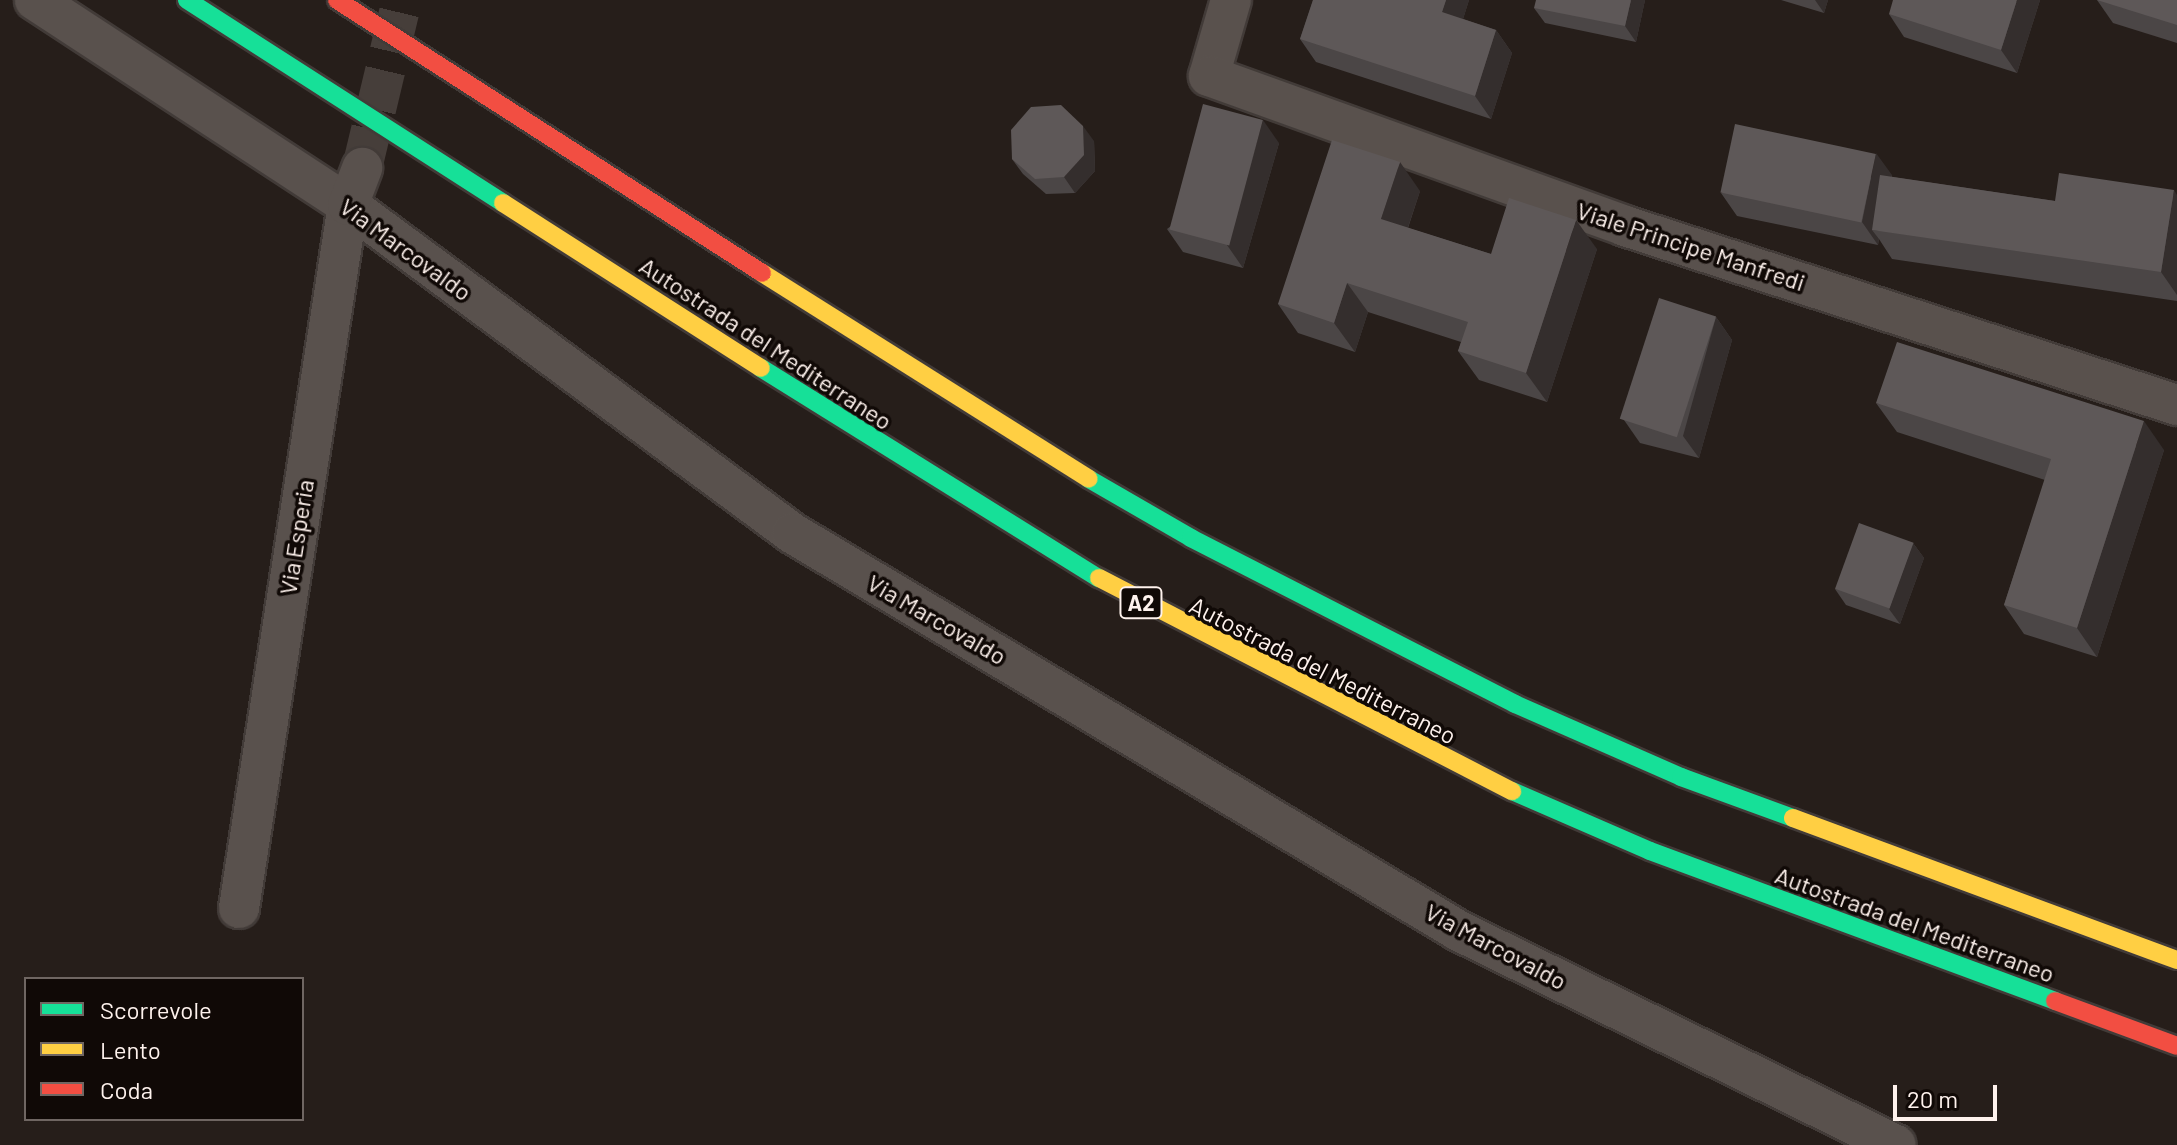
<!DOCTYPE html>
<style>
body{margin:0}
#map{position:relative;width:2177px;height:1145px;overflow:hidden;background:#261e1a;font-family:Barlow,sans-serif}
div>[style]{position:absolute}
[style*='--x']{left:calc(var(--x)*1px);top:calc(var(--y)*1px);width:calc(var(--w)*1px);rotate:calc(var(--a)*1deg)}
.street-tunnel>*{height:40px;margin-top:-20px;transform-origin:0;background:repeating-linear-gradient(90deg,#463e3a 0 40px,transparent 0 60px)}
.roads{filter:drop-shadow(2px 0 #423b38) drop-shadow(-2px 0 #423b38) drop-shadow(0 2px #423b38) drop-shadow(0 -2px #423b38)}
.street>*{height:40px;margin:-20px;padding:0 20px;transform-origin:20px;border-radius:20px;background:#59514d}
.fast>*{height:18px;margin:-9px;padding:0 9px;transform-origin:9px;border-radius:9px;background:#16e098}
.slow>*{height:18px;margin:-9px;padding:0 9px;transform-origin:9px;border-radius:9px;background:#ffcf43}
.jam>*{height:18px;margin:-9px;padding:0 9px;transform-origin:9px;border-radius:9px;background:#f24e42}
.wall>*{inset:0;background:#4b4646}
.shaded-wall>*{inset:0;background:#342e2d}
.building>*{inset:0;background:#5e5858;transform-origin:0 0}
span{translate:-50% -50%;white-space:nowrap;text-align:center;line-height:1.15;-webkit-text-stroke:7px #100906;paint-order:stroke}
.shield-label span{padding:2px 6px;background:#100906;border:2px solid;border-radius:6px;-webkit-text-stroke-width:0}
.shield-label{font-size:22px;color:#fef2ed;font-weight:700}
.street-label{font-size:24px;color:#fef2ed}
.legend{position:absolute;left:24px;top:977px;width:280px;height:144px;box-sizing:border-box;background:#100906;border:2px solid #6f6662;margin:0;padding:10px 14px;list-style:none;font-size:24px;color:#fef2ed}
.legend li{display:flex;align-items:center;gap:16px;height:40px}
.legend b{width:40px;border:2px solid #6f6662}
.scale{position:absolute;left:1893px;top:1085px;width:104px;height:36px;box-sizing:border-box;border:4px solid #fef2ed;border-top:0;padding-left:10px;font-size:24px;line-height:28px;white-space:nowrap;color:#fef2ed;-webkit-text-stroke:6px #100906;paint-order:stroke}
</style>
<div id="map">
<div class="street-tunnel">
<div style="--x:362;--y:168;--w:173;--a:-76.6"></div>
</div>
<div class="roads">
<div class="street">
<div style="--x:35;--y:0;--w:374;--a:33.2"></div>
<div style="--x:348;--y:205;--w:552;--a:36.45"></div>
<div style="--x:792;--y:533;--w:777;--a:30.82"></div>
<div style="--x:1459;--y:931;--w:486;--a:26.1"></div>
<div style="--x:1231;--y:0;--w:79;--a:106.1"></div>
<div style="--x:1209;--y:76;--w:442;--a:19.8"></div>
<div style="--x:1625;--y:226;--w:580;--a:17.97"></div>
<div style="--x:239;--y:908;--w:711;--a:-81.19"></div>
<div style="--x:348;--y:205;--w:40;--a:-69"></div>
</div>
<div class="fast">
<div style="--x:187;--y:0;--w:376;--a:32.7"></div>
<div style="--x:761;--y:368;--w:398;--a:31.9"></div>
<div style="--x:1089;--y:479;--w:118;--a:30"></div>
<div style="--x:1191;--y:538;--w:364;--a:27.1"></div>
<div style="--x:1515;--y:704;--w:181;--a:23.7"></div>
<div style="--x:1681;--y:777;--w:119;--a:20.1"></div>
<div style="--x:1512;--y:791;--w:150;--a:23.5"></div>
<div style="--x:1650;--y:851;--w:432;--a:20.3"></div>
</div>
<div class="slow">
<div style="--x:503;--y:203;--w:306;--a:32.6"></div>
<div style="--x:762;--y:273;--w:386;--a:32.2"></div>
<div style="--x:1099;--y:578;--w:465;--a:27.3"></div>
<div style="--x:1793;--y:818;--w:409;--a:20.3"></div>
</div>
<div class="jam">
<div style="--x:337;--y:0;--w:505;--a:32.71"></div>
<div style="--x:2055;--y:1001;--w:130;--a:20.2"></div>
</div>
</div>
<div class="wall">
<div style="clip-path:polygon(1313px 0,1469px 0,1463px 19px,1496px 30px,1512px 53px,1491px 119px,1316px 62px,1300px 39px)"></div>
<div style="clip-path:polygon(1645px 0,1636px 42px,1545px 23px,1534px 8px)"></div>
<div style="clip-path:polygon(1781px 0,1828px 0,1824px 13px)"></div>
<div style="clip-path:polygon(2040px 0,2017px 73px,1904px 37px,1889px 14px)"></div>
<div style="clip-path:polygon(2097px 0,2177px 0,2177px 43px,2113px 23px)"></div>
<div style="clip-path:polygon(1094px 141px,1095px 171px,1075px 193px,1046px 194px,1023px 174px,1012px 159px)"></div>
<div style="clip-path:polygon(1279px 143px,1243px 268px,1183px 252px,1167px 229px)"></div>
<div style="clip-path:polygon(1892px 175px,1892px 177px,2055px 201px,2177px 195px,2177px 301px,1892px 259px,1879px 239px,1878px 245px,1737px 216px,1721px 193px)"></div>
<div style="clip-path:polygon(1420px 191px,1408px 228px,1491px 254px,1597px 249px,1547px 402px,1479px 380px,1458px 351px,1461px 342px,1368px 312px,1355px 352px,1298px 333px,1278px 304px)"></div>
<div style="clip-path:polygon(1716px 317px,1732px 340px,1699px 458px,1640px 443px,1624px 420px)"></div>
<div style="clip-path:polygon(1876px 403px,2164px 450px,2097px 657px,2024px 634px,2004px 605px,2045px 480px,1897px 432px)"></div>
<div style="clip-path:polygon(1913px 543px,1924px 558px,1900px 624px,1846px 605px,1835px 589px)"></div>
</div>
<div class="shaded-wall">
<div style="clip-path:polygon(1446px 0,1469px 0,1458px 35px,1442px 12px)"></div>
<div style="clip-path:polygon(1631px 0,1645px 0,1636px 42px,1625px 26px)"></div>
<div style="clip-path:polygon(1815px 0,1828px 0,1824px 13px)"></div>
<div style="clip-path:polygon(2017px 0,2040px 0,2017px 73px,2001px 50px)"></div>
<div style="clip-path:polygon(1496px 30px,1512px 53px,1491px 119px,1475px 96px)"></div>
<div style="clip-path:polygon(1263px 120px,1279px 143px,1243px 268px,1227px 245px)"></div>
<div style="clip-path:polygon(1083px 126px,1094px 141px,1095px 171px,1075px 193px,1064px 177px)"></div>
<div style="clip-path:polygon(1876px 153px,1892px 175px,1881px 231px,1872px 230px,1879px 239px,1878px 245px,1862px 222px)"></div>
<div style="clip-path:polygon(1400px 162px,1420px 191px,1401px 248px,1381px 219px)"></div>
<div style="clip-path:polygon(2174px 190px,2177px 195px,2177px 295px,2161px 272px)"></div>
<div style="clip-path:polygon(1576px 220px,1597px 249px,1547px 402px,1526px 373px)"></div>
<div style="clip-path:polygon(1347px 283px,1368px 312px,1355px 352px,1334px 323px)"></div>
<div style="clip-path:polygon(1716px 317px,1732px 340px,1699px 458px,1683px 436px)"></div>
<div style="clip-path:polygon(2144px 421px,2164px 450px,2097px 657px,2077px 628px)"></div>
<div style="clip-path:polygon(1913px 543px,1924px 558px,1900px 624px,1889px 609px)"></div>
</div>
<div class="building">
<div style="clip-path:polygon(1313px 0,1446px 0,1442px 12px,1496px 30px,1475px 96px,1300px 39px)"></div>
<div style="clip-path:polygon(1536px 0,1631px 0,1625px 26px,1534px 8px)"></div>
<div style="clip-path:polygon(1893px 0,2017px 0,2001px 50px,1889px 14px)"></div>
<div style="clip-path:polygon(2097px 0,2177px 0,2177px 25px)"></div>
<div style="left:1203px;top:104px;width:62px;height:130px;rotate:15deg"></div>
<div style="clip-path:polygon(1061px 105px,1083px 126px,1084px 155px,1064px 177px,1035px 179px,1012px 159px,1011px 130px,1031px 107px)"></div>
<div style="left:1735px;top:124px;width:144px;height:70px;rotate:12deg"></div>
<div style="clip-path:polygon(1332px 140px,1400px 162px,1381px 219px,1491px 254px,1509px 198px,1576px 220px,1526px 373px,1458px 351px,1468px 322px,1347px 283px,1334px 323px,1278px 304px)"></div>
<div style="clip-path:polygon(2059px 173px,2174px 190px,2161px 272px,1872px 230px,1880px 175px,2055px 201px)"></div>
<div style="left:1659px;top:298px;width:60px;height:127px;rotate:18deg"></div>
<div style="clip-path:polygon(1897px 342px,2144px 421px,2077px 628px,2004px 605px,2051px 459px,1876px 403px)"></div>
<div style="left:1859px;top:523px;width:58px;height:70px;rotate:20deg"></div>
</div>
<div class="shield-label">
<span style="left:1141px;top:603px">A2</span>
</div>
<div class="street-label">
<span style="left:1691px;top:246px;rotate:18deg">Viale Principe Manfredi</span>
<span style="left:406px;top:249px;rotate:36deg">Via Marcovaldo</span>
<span style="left:766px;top:343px;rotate:33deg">Autostrada del Mediterraneo</span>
<span style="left:296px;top:537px;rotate:-81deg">Via Esperia</span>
<span style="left:937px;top:619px;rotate:30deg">Via Marcovaldo</span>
<span style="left:1323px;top:670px;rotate:27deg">Autostrada del Mediterraneo</span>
<span style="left:1915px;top:924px;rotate:20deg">Autostrada del Mediterraneo</span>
<span style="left:1496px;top:946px;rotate:28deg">Via Marcovaldo</span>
</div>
<ul class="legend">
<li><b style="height:10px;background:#16e098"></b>Scorrevole</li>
<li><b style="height:10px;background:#ffcf43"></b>Lento</li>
<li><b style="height:10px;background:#f24e42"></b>Coda</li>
</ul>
<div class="scale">20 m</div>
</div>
